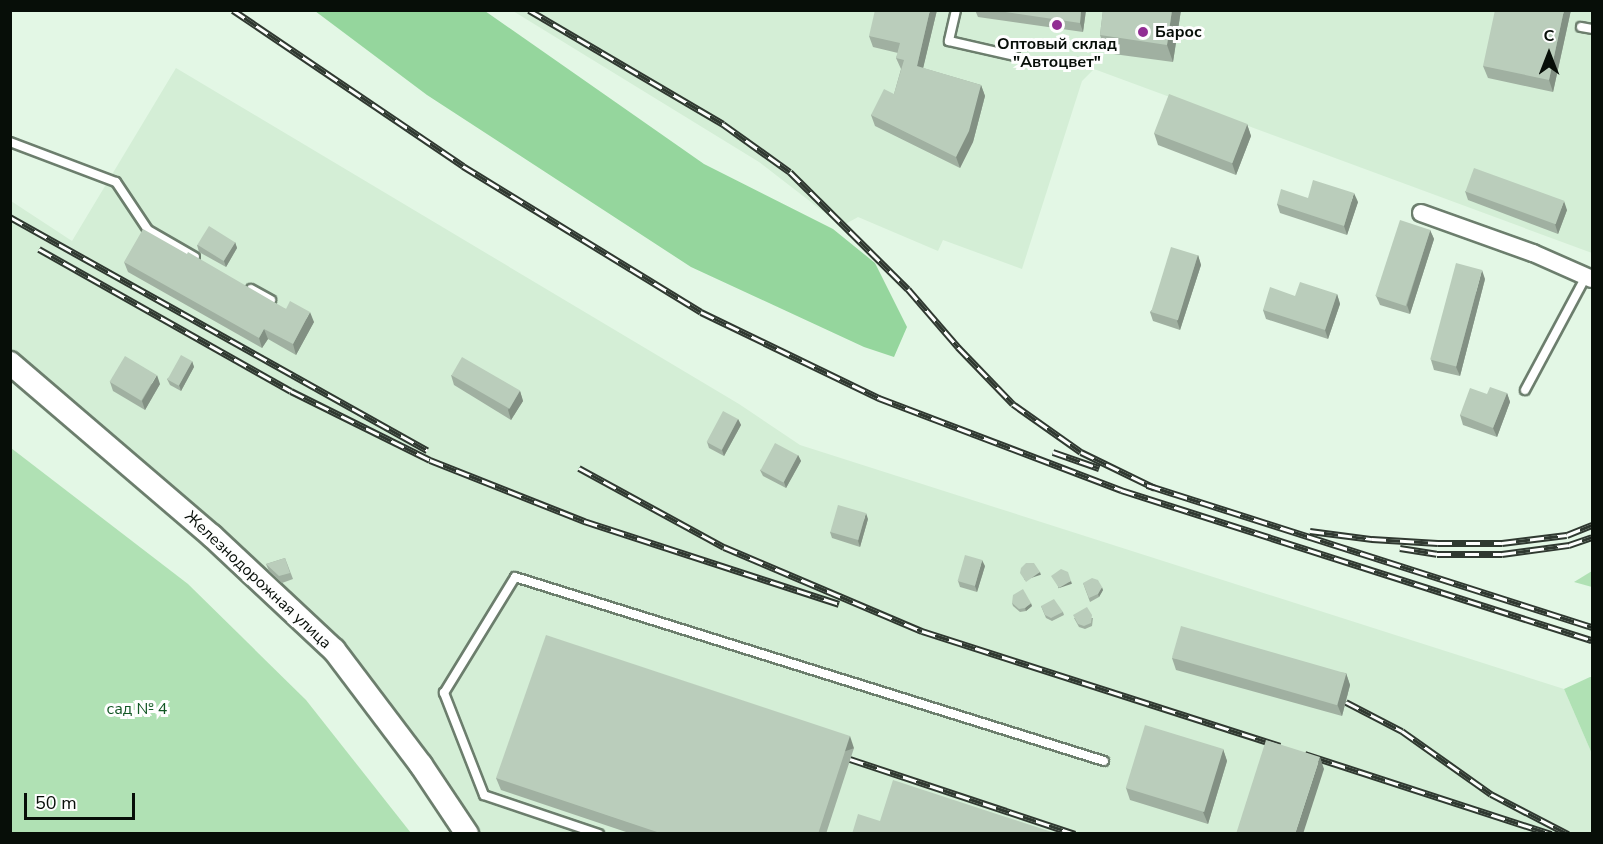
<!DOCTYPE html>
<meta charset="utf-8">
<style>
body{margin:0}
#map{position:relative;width:1603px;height:844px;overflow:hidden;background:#e3f7e5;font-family:"Nunito Sans",sans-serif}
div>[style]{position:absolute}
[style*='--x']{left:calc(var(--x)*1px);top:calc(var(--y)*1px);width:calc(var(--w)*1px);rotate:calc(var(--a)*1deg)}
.built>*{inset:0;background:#d4eed6}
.green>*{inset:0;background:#b0e1b4}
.forest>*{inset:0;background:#95d69d}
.roads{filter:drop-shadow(2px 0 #6c7e6d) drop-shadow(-2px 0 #6c7e6d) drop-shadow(0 2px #6c7e6d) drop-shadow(0 -2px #6c7e6d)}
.lane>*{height:8px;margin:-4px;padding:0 4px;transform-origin:4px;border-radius:4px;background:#fff}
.street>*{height:16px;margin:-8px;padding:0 8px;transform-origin:8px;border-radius:8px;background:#fff}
.secondary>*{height:22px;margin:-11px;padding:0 11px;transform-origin:11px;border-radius:11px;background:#fff}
.rail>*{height:7px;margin-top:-3.5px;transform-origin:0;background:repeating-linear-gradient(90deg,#fefefe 0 14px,#303931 0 28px);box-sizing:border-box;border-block:2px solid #303931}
.wall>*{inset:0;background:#a0b0a1}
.shaded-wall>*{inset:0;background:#829083;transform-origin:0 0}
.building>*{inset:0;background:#bacdbb;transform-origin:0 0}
.dots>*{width:16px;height:16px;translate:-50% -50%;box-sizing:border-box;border:3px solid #fefefe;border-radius:50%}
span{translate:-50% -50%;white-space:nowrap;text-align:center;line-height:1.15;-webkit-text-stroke:6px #fefefe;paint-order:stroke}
.poi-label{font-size:16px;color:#070e08;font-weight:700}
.left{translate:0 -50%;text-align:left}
.street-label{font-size:16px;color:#070e08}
.park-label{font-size:16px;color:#115623}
.frame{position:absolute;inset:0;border:12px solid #070e08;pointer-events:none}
.north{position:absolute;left:1519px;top:24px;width:60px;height:60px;-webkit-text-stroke:4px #fefefe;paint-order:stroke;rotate:0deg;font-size:16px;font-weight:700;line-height:24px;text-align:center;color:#070e08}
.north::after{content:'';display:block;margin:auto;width:21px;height:27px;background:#070e08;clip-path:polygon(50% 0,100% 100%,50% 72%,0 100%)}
.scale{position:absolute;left:24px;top:793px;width:111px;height:27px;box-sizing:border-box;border:3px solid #070e08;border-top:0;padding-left:8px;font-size:18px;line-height:21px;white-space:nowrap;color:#070e08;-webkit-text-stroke:4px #fefefe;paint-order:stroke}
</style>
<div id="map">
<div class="built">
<div style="clip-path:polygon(513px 11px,1592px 11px,1592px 253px,1094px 69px,1082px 81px,1022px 269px,943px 240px,938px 251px,858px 217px,842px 226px,759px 162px)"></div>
<div style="clip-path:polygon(176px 68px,739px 404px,800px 445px,1564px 689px,1592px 754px,1592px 833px,467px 833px,312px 629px,11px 363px,11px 201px,72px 241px)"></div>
</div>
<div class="green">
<div style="clip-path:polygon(11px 448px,188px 584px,306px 700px,411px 833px,11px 833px)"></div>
<div style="clip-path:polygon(1592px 571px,1592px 587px,1574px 582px)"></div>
<div style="clip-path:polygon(1590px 677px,1592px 677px,1592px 754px,1564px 689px)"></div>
</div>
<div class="forest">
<div style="clip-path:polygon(315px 11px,485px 11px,704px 164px,833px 229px,875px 263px,907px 327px,894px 357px,864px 347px,691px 267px,427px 95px)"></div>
</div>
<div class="roads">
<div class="lane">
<div style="--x:956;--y:10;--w:32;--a:103"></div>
<div style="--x:949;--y:41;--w:68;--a:12.8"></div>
<div style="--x:1581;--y:27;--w:11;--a:10"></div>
<div style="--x:10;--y:142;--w:113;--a:20.7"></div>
<div style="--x:116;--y:182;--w:58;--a:56.3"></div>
<div style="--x:148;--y:230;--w:54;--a:29.9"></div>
<div style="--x:251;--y:289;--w:23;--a:29"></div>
<div style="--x:1525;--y:390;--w:129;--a:-61.8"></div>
<div style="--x:599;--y:834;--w:121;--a:-161.3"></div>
<div style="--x:484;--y:795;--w:110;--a:-111.4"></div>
<div style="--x:444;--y:693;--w:136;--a:-58.5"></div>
<div style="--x:515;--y:577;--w:617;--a:17.35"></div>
</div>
<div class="street">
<div style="--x:1421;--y:213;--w:119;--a:19.7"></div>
<div style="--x:1533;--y:253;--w:64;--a:23.8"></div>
</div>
<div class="secondary">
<div style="--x:10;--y:363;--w:266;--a:40.6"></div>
<div style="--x:212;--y:536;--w:167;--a:43.1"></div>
<div style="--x:334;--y:650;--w:144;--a:52.9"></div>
<div style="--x:421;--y:765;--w:83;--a:56.3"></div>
</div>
</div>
<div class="rail">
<div style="--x:233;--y:10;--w:278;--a:34.1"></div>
<div style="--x:463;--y:166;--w:279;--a:31.5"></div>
<div style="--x:701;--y:312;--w:198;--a:25.8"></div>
<div style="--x:879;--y:398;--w:259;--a:20.8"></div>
<div style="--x:1121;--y:490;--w:494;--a:17.7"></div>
<div style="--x:529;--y:10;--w:225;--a:30.4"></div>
<div style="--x:723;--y:124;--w:82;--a:35.6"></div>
<div style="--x:790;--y:172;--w:166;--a:44.8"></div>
<div style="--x:908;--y:289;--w:77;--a:49.2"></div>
<div style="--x:958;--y:347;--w:79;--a:46"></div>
<div style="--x:1013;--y:404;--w:83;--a:35.2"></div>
<div style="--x:1081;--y:452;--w:82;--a:25.9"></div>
<div style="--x:10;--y:217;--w:478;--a:29.2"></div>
<div style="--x:39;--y:249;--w:289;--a:29.4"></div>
<div style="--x:291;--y:391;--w:155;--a:26.4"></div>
<div style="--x:430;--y:460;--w:166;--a:21.6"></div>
<div style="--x:584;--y:521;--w:268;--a:18"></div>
<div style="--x:1053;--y:452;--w:49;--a:19.2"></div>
<div style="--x:579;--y:468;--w:165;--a:28.6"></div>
<div style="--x:724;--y:547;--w:215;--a:23"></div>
<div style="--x:922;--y:631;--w:376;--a:17.8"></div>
<div style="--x:1147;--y:485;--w:467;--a:17.7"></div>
<div style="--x:1310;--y:531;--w:63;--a:7.4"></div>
<div style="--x:1372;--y:539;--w:66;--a:3.5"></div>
<div style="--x:1438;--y:543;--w:64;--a:0"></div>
<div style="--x:1502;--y:543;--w:65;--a:-7"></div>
<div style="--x:1567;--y:535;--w:27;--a:-22"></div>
<div style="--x:1400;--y:548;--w:37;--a:9"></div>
<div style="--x:1437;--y:554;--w:65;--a:0"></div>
<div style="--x:1502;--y:554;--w:68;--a:-7.7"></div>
<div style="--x:1569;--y:545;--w:24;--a:-19"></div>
<div style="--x:1346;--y:702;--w:63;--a:27.4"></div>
<div style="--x:1402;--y:731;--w:109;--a:35.3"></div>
<div style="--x:1491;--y:794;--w:87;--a:27.5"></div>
<div style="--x:1305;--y:754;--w:259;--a:18"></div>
<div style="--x:850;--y:759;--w:237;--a:18.4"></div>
</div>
<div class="wall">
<div style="clip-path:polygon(937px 10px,923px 68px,981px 85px,985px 96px,973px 142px,960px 168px,875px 126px,871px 115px,894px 94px,901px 69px,896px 58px,898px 53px,873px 47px,869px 36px)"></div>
<div style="clip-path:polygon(975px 10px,1086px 10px,1083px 32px,978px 17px)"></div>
<div style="clip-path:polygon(1103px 10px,1181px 10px,1173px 62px,1106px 53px,1100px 35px)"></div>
<div style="clip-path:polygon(1571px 10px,1553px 92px,1488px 78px,1483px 66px)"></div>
<div style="clip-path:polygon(1247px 124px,1251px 136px,1236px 175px,1158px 145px,1154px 133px)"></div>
<div style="clip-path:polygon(1465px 191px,1567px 210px,1558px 234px,1468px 200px)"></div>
<div style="clip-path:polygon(1308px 198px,1358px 202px,1347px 235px,1280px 213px,1277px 204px)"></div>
<div style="clip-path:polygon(1430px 230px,1434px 239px,1410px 314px,1380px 305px,1376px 296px)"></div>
<div style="clip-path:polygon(235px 242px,237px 248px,226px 267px,199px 252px,197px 245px)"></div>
<div style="clip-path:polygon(1198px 255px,1201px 265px,1180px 330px,1153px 321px,1150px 312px)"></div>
<div style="clip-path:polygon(124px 262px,286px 309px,314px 322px,296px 355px,268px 339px,262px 348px,128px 272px)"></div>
<div style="clip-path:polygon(1485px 279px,1460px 376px,1434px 370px,1431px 360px)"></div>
<div style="clip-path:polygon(1337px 294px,1340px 304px,1328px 339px,1266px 319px,1263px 310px,1295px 296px)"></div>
<div style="clip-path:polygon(192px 361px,194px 367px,181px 391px,170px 385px,167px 379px)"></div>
<div style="clip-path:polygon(451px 375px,520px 391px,523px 401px,511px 420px,454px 385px)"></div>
<div style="clip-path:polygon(110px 382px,160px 384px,145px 410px,113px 391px)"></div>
<div style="clip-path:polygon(1507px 393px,1510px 402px,1497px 437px,1463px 425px,1460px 415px,1487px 394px)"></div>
<div style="clip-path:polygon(738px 419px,741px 425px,724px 456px,709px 448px,707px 442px)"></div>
<div style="clip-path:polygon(798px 455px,801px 461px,786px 488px,763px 476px,760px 470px)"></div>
<div style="clip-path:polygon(868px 519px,860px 547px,832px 538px,830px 532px)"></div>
<div style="clip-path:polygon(285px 558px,293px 579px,282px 583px,269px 571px,266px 564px)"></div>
<div style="clip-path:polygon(985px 566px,977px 592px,960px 587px,958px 581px)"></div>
<div style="clip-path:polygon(1083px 583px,1103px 590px,1099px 597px,1090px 602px)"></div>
<div style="clip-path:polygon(1012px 603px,1032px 606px,1026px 611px,1020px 612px,1013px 606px)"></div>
<div style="clip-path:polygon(1041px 606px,1063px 612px,1064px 615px,1052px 621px,1046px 618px)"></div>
<div style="clip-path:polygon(1074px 618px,1093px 618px,1092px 626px,1085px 629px,1079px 627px)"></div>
<div style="clip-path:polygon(1172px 658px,1346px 673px,1350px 685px,1342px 716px,1176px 670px)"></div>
<div style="clip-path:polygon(854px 748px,826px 834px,632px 834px,501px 790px,496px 778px)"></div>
<div style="clip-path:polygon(1223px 749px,1227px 761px,1208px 824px,1130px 800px,1126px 788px)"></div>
</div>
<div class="shaded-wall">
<div style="clip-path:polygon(930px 10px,937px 10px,921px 77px,917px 66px)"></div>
<div style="clip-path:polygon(1081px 10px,1086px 10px,1083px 32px,1080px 23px)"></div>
<div style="clip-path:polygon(1172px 10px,1181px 10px,1173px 62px,1167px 45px)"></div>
<div style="clip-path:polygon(1564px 10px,1571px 10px,1553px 92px,1549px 80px)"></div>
<div style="clip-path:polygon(981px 85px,985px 96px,973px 142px,960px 168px,956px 157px)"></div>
<div style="clip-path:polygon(1247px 124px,1251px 136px,1236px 175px,1232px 163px)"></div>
<div style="clip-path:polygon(1354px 193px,1358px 202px,1347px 235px,1344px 226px)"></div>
<div style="clip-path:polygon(1564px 201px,1567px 210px,1558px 234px,1555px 224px)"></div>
<div style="clip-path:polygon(1430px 230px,1434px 239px,1410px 314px,1407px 305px)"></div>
<div style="clip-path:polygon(235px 242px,237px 248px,226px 267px,224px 261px)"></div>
<div style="clip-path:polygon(1198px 255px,1201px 265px,1180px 330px,1177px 321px)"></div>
<div style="clip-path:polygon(1482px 270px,1485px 279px,1460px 376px,1456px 367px)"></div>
<div style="clip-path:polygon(1337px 294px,1340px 304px,1328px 339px,1325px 330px)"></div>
<div style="clip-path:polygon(310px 312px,314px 322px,296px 355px,293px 344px)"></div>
<div style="clip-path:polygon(264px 329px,268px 339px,262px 348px,259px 338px)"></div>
<div style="clip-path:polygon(192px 361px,194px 367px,181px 391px,179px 385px)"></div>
<div style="clip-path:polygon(157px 375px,160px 384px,145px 410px,142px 401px)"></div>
<div style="clip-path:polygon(520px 391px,523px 401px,511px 420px,508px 410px)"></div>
<div style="clip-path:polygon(1507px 393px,1510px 402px,1497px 437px,1493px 428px)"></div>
<div style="clip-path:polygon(738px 419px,741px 425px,724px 456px,722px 450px)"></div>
<div style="clip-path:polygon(798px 455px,801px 461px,786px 488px,784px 482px)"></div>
<div style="clip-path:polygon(866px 513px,868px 519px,860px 547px,858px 541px)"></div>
<div style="clip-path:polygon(982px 560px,985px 566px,977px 592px,975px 586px)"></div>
<div style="left:1040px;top:572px;width:3px;height:17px;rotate:72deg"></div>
<div style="left:1071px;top:581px;width:3px;height:14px;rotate:72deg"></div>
<div style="clip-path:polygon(1102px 587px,1103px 590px,1099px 597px,1098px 594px)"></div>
<div style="clip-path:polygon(1031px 603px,1032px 606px,1026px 611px,1025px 608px)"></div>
<div style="clip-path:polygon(1346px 673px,1350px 685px,1342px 716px,1337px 704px)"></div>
<div style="left:850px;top:736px;width:13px;height:103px;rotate:72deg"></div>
<div style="clip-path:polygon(1223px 749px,1227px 761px,1208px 824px,1203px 812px)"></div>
<div style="clip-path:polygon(1320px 757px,1324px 769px,1303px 834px,1295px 834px)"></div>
</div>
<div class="building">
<div style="clip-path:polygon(875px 10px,930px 10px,917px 66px,981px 85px,969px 131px,956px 157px,871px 115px,884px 89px,894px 94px,904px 60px,896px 58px,900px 43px,869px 36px)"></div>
<div style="clip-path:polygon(992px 10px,1081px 10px,1080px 23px)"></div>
<div style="clip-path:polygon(1103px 10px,1172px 10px,1167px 45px,1100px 35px)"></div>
<div style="clip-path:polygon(1495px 10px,1564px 10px,1549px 80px,1483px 66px)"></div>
<div style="left:1169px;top:94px;width:84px;height:42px;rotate:21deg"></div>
<div style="left:1474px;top:168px;width:96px;height:25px;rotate:20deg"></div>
<div style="clip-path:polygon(1313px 180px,1354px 193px,1344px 226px,1277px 204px,1281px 189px,1308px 198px)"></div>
<div style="left:1400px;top:220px;width:32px;height:80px;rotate:18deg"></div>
<div style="left:209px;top:226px;width:31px;height:22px;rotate:32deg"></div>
<div style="clip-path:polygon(143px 229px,187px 254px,188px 252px,286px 309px,290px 301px,310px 312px,293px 344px,264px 329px,259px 338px,124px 262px)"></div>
<div style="left:1171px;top:247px;width:28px;height:68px;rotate:17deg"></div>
<div style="left:1456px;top:263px;width:27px;height:100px;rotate:15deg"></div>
<div style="clip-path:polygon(1300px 282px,1337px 294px,1325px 330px,1263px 310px,1270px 287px,1295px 296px)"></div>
<div style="left:181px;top:355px;width:13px;height:28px;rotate:29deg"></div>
<div style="left:125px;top:356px;width:37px;height:30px;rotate:31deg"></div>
<div style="left:462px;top:357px;width:67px;height:21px;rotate:30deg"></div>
<div style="clip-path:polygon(1490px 387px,1507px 393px,1493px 428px,1460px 415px,1470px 388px,1487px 394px)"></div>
<div style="left:723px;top:411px;width:17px;height:35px;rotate:28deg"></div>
<div style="left:775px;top:443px;width:26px;height:31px;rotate:28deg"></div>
<div style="left:838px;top:505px;width:29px;height:28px;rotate:16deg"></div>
<div style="left:965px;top:555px;width:18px;height:27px;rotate:16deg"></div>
<div style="clip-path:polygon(285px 558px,290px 573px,279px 576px,266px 564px)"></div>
<div style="clip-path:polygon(1026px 563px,1034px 563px,1040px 572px,1026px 582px,1020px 573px,1021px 568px)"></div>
<div style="clip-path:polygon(1061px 569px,1068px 572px,1071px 581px,1059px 588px,1051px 576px)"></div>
<div style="clip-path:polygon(1092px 578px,1098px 580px,1102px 587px,1098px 594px,1089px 598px,1083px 583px)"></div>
<div style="clip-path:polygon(1023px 589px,1031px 603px,1025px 608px,1019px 609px,1012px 603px,1013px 595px)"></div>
<div style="clip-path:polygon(1054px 599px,1063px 612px,1051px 618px,1045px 615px,1041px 606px)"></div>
<div style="clip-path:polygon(1087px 607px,1092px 615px,1091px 623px,1084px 626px,1078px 624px,1073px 615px)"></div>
<div style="left:1181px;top:626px;width:172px;height:33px;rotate:16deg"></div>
<div style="clip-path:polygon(546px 635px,850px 736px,818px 834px,663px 834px,496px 778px)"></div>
<div style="left:1145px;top:725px;width:82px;height:66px;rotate:17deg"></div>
<div style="clip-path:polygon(1266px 740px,1320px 757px,1295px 834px,1236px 834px)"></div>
<div style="clip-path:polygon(893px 780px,1058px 834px,852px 834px,858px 814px,880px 821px)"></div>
</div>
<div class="dots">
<div style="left:1057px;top:25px;background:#912d93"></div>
<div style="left:1143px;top:32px;background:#912d93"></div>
</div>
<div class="poi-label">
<span class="left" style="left:1155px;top:32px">Барос</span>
<span style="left:1057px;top:53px">Оптовый склад<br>"Автоцвет"</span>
</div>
<div class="street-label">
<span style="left:258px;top:580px;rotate:43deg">Железнодорожная улица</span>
</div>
<div class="park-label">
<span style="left:137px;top:709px">сад № 4</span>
</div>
<div class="frame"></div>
<div class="north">С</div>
<div class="scale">50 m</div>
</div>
